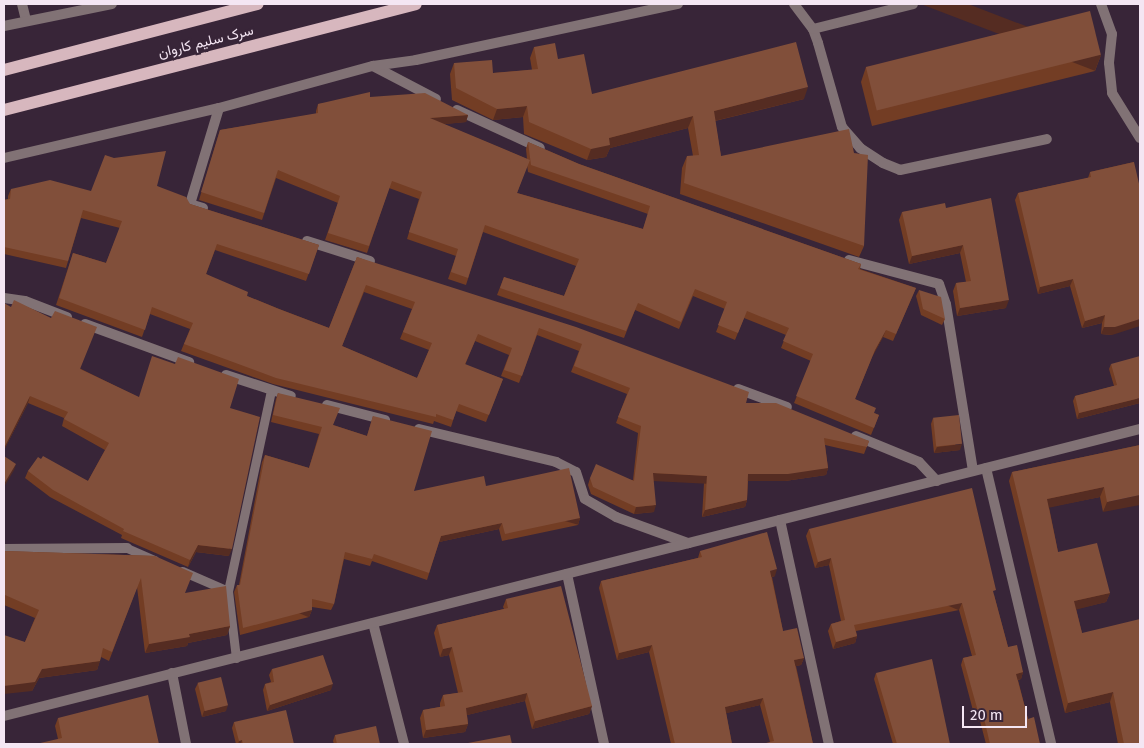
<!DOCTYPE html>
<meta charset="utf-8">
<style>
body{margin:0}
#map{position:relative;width:1144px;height:748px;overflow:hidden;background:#382538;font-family:"Fira Sans",Vazirmatn,sans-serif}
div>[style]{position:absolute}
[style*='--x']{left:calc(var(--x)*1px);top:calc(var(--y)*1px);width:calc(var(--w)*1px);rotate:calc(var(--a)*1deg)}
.service>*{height:9px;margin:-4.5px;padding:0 4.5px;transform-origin:4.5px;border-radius:4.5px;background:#817275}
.minor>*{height:10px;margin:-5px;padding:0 5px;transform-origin:5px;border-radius:5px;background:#817275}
.tertiary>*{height:10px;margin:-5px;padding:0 5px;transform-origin:5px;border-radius:5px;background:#817275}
.primary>*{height:12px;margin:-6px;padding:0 6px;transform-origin:6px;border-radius:6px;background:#d7b7be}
.wall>*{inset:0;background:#733d24}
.shaded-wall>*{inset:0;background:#552c22;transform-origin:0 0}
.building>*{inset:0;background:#814f3a;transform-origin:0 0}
span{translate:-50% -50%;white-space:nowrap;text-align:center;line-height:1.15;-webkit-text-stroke:4.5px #382538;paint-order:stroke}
.street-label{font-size:14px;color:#f4e6f3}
.frame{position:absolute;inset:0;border:5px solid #f4e6f3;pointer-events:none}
.scale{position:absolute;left:962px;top:706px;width:65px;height:22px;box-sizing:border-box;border:2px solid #f4e6f3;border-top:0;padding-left:6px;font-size:15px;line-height:18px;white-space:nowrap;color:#f4e6f3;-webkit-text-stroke:4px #382538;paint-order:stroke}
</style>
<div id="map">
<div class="service">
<div style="--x:127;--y:548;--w:30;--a:24"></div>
<div style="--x:182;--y:571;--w:50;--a:23.5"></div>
<div style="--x:236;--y:658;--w:67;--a:-96.8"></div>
<div style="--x:228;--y:591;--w:205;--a:-77.9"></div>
</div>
<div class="minor">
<div style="--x:22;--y:4;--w:16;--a:76"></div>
<div style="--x:794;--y:4;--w:31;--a:53"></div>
<div style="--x:813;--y:29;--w:15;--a:70"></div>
<div style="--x:818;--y:43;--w:87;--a:74.1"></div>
<div style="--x:842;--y:127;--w:28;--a:49"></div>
<div style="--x:860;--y:148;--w:27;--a:33"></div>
<div style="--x:883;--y:163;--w:18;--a:22"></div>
<div style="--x:900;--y:170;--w:150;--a:-11.9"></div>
<div style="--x:1101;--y:4;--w:32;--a:70"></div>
<div style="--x:1112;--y:34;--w:29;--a:96"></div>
<div style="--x:1109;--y:63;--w:30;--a:84"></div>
<div style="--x:1112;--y:93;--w:53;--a:58.1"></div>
<div style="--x:813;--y:29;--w:103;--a:-14"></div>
<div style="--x:373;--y:66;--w:71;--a:27.6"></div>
<div style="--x:457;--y:110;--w:91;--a:24.6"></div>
<div style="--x:203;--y:208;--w:14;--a:-163"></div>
<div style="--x:190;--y:204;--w:100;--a:-73.2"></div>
<div style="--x:307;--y:241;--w:66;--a:17.6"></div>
<div style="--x:849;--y:260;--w:93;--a:14.9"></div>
<div style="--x:939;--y:284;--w:21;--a:71"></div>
<div style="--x:946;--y:304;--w:169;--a:80.8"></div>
<div style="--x:4;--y:298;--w:21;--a:8"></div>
<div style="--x:25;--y:301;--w:45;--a:20.9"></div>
<div style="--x:85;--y:324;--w:111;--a:20.1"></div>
<div style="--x:226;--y:375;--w:68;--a:17.9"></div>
<div style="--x:738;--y:389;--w:52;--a:20.2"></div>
<div style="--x:327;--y:405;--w:60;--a:14.5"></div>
<div style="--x:419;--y:429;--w:141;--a:13.5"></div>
<div style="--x:556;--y:462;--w:22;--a:27"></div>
<div style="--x:576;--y:472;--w:28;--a:72"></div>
<div style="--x:585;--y:499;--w:36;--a:30"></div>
<div style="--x:616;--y:517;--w:77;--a:19.9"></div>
<div style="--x:856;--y:436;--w:68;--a:22.4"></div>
<div style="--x:919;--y:462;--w:26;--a:47"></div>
<div style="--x:986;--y:468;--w:284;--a:76.7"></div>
<div style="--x:780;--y:520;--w:229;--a:77.7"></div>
<div style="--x:4;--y:549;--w:123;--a:-0.5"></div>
<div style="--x:567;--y:574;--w:174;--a:77.7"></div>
<div style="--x:373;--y:623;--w:125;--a:75.6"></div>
<div style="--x:172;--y:673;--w:72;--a:78.8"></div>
<div style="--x:4;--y:716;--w:1172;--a:-14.18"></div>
</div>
<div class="tertiary">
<div style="--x:4;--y:26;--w:110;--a:-11.5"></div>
<div style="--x:4;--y:158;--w:221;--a:-13.1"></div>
<div style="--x:219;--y:108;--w:160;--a:-15.3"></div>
<div style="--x:373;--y:66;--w:43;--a:-7.9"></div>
<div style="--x:416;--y:60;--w:268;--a:-12.1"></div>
</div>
<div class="primary">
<div style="--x:4;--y:70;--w:262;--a:-14.6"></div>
<div style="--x:4;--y:110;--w:425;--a:-14.4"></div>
</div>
<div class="wall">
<div style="clip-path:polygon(534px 47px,558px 59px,592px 94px,804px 99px,715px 121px,721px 156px,864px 246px,859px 257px,680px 194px,682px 168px,687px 156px,693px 156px,688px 128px,610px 148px,606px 157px,587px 160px,524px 134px,523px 117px,493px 120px,452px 100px,450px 74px,454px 63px,493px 73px,532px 70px,530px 58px)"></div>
<div style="clip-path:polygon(1101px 55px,1095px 71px,872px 126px,861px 82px,866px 67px)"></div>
<div style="clip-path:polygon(evenodd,370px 97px,468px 115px,466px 122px,443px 124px,527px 159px,526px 149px,528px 142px,579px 164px,861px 264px,860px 269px,916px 288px,893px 341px,883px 337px,872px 357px,855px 399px,874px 413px,879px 415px,871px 435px,794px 403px,811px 361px,781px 348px,786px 335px,744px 318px,735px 340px,716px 332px,725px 309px,693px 296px,679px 329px,635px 310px,624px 338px,497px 295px,504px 277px,564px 296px,576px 266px,483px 232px,466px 285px,448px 279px,456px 256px,407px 239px,419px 199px,389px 188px,367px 253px,325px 240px,338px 203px,276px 178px,262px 220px,199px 200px,220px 130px,316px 114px,316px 111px,318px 104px,370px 97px,527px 165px,528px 172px,648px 214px,643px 229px,517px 193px,527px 165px)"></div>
<div style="clip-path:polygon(1134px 162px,1112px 335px,1101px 334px,1102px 323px,1082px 328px,1070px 286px,1038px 294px,1015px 200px,1018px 193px,1088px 178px,1090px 172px)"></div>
<div style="clip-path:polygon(evenodd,157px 186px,190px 204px,319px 245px,306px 281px,215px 250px,206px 274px,247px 296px,279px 309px,329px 328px,357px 257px,746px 403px,869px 441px,864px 454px,825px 445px,828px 468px,826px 475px,785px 481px,748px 481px,747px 500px,745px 507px,702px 517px,704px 483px,653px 480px,654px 512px,634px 514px,591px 494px,588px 485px,590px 478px,633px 480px,638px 433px,616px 423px,627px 394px,571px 372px,579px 351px,537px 335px,519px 383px,501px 376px,509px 355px,475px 341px,465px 365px,503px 379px,486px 422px,456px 411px,451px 427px,434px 421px,433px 424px,273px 384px,181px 351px,190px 329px,150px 314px,142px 337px,56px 305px,73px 253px,106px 263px,120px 228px,81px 218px,66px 268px,4px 254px,4px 200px,8px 199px,8px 196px,11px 189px,91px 191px,157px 186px,364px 292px,412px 309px,400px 339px,429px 350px,417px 378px,342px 346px,364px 292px)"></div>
<div style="clip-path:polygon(946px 208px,1006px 308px,957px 316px,953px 291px,956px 283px,966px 282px,960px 253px,909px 264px,899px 220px,902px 212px)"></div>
<div style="clip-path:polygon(919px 290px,945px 319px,942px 325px,921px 315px,916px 296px)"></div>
<div style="clip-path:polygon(4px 303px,81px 369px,138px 397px,230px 408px,229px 556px,196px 552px,188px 567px,121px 538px,122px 535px,50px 497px,25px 478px,28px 471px,41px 459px,88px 481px,105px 450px,62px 426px,64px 418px,28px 403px,4px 450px)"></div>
<div style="clip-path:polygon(1111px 364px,1140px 403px,1077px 419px,1073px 401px,1075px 396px,1114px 386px,1109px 369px)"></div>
<div style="clip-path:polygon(278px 393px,333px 425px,367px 436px,373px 416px,414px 491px,486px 486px,580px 518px,578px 525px,502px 541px,499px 529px,439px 542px,427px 580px,372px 561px,370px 566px,344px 559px,334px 604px,331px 610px,312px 607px,312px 610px,309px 617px,240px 635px,234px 592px,237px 585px,239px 585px,262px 462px,265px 455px,309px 468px,319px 434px,271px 422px,276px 399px)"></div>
<div style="clip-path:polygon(933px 418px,960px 450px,934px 453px,931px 424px)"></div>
<div style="clip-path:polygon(1140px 445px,1103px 512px,1100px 497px,1049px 507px,1058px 552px,1110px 593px,1106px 602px,1076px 609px,1082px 633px,1140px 744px,1118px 744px,1110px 702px,1065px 713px,1009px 481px,1012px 472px)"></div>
<div style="clip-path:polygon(809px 529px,994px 595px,1008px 647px,1023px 672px,1021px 679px,1018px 680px,1028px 719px,1040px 744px,986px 744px,980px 721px,976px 722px,961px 665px,963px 658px,972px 656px,959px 610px,856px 631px,857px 636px,855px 643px,833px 649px,828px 631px,831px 624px,841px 621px,829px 565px,815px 568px,806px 536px)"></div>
<div style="clip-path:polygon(4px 551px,155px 556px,185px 593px,230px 626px,227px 635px,188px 643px,187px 646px,145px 653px,137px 587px,109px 661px,101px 657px,97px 670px,39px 678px,32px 691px,25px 642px,35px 618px,4px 605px)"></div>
<div style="clip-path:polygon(700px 551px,775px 576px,772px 577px,783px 631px,804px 658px,801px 665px,796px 666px,813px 744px,770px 742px,760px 705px,726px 713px,732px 744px,671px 744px,649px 652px,617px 660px,599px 588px,601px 581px,698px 558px)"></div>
<div style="clip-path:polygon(506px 599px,592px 706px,589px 714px,532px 729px,525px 701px,467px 715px,468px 724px,465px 732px,423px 738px,420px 718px,423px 710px,440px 707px,440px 703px,443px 695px,458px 693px,449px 655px,440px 657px,434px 633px,437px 625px,504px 609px,503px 607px)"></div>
<div style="clip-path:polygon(272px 669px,331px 690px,267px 711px,263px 690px,265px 684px,271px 682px,269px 675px)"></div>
<div style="clip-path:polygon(876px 673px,950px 744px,893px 744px,874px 679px)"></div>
<div style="clip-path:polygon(198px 683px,226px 711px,202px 717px,195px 689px)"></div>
<div style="clip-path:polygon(58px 718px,159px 744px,58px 739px,55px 726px)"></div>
<div style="clip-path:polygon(234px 722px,294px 744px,236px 744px,232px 728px)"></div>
<div style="clip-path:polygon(335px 735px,380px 744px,334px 744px,333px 741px)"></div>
</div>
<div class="shaded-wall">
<div style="left:1101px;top:55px;width:17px;height:231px;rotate:111deg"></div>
<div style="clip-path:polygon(808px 87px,804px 99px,710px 122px,714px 111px)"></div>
<div style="clip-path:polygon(527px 106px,523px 117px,493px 120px,497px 109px)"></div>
<div style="clip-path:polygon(468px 115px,466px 122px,427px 126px,430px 118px)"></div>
<div style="clip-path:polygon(693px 116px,688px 128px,610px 148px,606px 157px,587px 160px,591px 149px,609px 138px)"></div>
<div style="clip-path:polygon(963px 245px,960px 253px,909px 264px,912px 256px)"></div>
<div style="clip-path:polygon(1073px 279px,1070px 286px,1038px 294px,1040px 287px)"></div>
<div style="clip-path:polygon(1009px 300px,1006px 308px,957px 316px,960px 308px)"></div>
<div style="clip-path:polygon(1105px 315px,1102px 323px,1082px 328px,1085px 321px)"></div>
<div style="clip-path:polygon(1140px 319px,1140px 326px,1112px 335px,1101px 334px,1104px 327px)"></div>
<div style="clip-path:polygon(886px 330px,883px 337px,872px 357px,875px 350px)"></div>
<div style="clip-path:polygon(30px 396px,28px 403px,4px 450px,4px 448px)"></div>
<div style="clip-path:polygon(1140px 398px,1140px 403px,1077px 419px,1079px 413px)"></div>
<div style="clip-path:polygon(962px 444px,960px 450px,934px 453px,937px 447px)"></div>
<div style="clip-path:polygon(16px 464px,14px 470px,4px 487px,4px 484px)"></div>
<div style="clip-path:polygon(828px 468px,826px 475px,785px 481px,745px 481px,748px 474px)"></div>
<div style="left:653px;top:473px;width:54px;height:8px;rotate:3deg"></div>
<div style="clip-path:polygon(1104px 487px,1100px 497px,1043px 509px,1047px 499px)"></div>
<div style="clip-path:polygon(1140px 495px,1140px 505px,1103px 512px,1107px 502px)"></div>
<div style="clip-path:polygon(747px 500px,745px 507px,702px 517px,705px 510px)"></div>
<div style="clip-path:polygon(656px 505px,654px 512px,634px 514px,636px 507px)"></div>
<div style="left:580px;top:518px;width:7px;height:77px;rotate:106deg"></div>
<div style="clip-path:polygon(502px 523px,499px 529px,439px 542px,441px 536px)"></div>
<div style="clip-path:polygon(198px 545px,232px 549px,229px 556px,196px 552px,188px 567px,190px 560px)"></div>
<div style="clip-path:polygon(831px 558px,829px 565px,815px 568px,818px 562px)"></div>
<div style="clip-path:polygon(777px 569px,775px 576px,768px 578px,770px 571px)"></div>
<div style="clip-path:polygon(1110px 593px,1106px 602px,1071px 611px,1074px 601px)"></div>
<div style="left:962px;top:603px;width:8px;height:110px;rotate:113deg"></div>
<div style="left:312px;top:610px;width:8px;height:71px;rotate:113deg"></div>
<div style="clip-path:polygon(230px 626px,227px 635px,188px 643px,187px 646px,145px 653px,149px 644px,189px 634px)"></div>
<div style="clip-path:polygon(857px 636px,855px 643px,833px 649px,836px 642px)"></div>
<div style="clip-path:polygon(652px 645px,649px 652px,617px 660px,619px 653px)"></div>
<div style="clip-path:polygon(452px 647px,449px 655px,440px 657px,443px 649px)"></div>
<div style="clip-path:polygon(804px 658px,801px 665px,792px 667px,794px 660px)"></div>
<div style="clip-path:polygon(100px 661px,97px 670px,39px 678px,32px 691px,4px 694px,4px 686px,42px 669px)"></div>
<div style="clip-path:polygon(1023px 672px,1021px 679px,1013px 681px,1016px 674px)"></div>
<div style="clip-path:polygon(333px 684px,331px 690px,267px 711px,270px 705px)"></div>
<div style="clip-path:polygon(1113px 692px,1110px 702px,1065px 713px,1068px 703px)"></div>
<div style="clip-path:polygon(527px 693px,525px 701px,463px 716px,466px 708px)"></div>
<div style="clip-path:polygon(763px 698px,760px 705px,723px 714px,725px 707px)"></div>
<div style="clip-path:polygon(228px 705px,226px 711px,202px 717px,204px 711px)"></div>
<div style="clip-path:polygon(592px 706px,589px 714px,532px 729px,535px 721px)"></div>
<div style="clip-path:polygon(983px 714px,980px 721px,976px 722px,979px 715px)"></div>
<div style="clip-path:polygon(468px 724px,465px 732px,423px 738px,426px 730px)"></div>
<div style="clip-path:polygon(242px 740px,241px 744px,238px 744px,239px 741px)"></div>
</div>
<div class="building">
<div style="left:1090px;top:11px;width:45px;height:231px;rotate:76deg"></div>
<div style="clip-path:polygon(796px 42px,808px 87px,714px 111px,721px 156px,849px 129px,854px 153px,868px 155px,864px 246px,684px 183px,687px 156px,699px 155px,693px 116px,609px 138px,610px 145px,591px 149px,529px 122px,527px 106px,497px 109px,456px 88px,454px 63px,492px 60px,493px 73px,538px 69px,534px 47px,555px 43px,558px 59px,584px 54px,592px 94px)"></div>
<div style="clip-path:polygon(370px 92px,370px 97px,425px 93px,468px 115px,430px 118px,530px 160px,517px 193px,643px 229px,650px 206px,531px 165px,528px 142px,579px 164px,861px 264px,858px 269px,916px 288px,896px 334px,886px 330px,875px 350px,855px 399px,876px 408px,874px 413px,879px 415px,874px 428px,796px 396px,813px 354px,783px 341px,789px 328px,747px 311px,738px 333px,718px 325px,727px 302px,695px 289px,681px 322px,638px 303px,626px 331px,500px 288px,504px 277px,564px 296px,579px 259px,485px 225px,468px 278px,451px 272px,458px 249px,409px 232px,422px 192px,392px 181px,369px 246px,328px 233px,340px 196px,278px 170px,264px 213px,201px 192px,220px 130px,318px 113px,318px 104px)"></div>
<div style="clip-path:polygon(evenodd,166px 151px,157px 186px,186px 197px,190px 204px,319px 245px,309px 274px,217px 244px,206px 274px,248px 292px,247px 296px,279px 309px,329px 328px,357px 257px,576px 327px,749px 392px,746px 403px,776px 403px,869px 441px,867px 447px,824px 438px,828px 468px,788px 474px,748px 474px,747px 500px,705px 510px,707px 476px,653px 473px,656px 505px,636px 507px,593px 487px,590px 478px,596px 464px,634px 481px,641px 426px,618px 417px,630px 388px,574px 366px,582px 344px,539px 328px,522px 376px,504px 370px,512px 348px,478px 334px,465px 364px,503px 379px,489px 415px,459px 404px,453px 420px,436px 414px,436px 417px,276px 378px,184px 344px,193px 323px,152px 307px,145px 330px,59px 298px,73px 253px,106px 263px,122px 221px,83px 210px,68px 261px,4px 247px,4px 200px,10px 199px,11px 189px,50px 180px,91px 191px,105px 155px,114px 158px,166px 151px,366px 285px,415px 302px,403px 332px,432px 343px,417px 378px,342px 346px,366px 285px)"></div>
<div style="clip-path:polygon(1134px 162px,1140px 188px,1140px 319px,1115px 327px,1104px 327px,1105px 315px,1085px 321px,1073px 279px,1040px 287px,1018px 193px,1091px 177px,1090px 172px)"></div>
<div style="clip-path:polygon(991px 198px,1009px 300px,960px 308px,956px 283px,971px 281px,963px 245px,912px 256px,902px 212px,945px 203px,946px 208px)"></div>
<div style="clip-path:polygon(919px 290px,941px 297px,945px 319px,923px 309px)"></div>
<div style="clip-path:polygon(14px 300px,51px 318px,55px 311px,97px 327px,80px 369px,139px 397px,152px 356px,175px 364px,178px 357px,239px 379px,230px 408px,260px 417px,232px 549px,198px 545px,190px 560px,123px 531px,124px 529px,53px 490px,28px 471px,38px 457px,41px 459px,43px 456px,88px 481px,109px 443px,64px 419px,68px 412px,30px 396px,4px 448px,4px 303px,11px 307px)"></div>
<div style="clip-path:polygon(1140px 356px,1140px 398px,1079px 413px,1075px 396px,1117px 385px,1111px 364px)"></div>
<div style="clip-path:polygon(278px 393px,340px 408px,333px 425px,367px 436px,373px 416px,432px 431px,414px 491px,484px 476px,486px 486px,569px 468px,580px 518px,505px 534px,502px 523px,441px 536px,429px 573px,374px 554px,372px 559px,345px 552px,334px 604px,312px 599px,312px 610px,243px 628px,237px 585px,240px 585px,265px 455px,309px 468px,322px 427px,273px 415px)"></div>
<div style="left:959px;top:415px;width:29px;height:26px;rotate:84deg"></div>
<div style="clip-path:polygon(1140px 445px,1140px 495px,1107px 502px,1104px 487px,1047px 499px,1058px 552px,1097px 543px,1110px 593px,1074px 601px,1082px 633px,1140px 619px,1140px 744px,1124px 744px,1113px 692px,1068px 703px,1012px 472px)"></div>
<div style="clip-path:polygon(4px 456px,16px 464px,4px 484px)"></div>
<div style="clip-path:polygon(972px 488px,996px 590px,993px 591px,1008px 647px,1017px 645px,1023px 672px,1016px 674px,1028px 719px,1034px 717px,1040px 744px,990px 744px,983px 714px,979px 715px,963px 658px,976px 655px,962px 603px,854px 625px,857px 636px,836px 642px,831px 624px,845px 620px,831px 558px,818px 562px,809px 529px)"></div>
<div style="clip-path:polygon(767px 532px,777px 569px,770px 571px,783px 631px,797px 628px,804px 658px,794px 660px,813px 744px,762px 744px,774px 741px,763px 698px,725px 707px,732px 744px,675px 744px,652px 645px,619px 653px,601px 581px,702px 557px,700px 551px)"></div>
<div style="clip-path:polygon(4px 551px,155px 556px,193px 573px,185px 593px,226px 586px,230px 626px,189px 634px,190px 637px,149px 644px,141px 578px,112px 652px,103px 648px,100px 661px,42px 669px,35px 682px,4px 686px,4px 635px,25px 642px,39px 610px,5px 595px,4px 598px)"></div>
<div style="clip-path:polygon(561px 586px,592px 706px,535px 721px,527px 693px,466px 708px,468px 724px,426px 730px,423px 710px,445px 706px,443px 695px,463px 692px,452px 647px,443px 649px,437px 625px,508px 608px,506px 599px)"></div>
<div style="clip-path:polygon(323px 655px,333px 684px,270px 705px,265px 684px,274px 682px,272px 669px)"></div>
<div style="clip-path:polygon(932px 659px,950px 744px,897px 744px,876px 673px)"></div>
<div style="left:221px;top:677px;width:29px;height:24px;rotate:76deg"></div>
<div style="clip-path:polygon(148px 695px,159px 744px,36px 744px,62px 738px,58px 718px)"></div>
<div style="clip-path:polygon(286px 710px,294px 744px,243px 744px,242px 740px,239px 741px,234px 722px)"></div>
<div style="clip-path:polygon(376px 726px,380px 744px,337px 744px,335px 735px)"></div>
<div style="clip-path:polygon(510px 735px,512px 744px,468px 744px,468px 743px)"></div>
</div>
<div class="street-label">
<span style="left:206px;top:42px;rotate:-14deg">سرک سلیم کاروان</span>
</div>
<div class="frame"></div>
<div class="scale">20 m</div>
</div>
